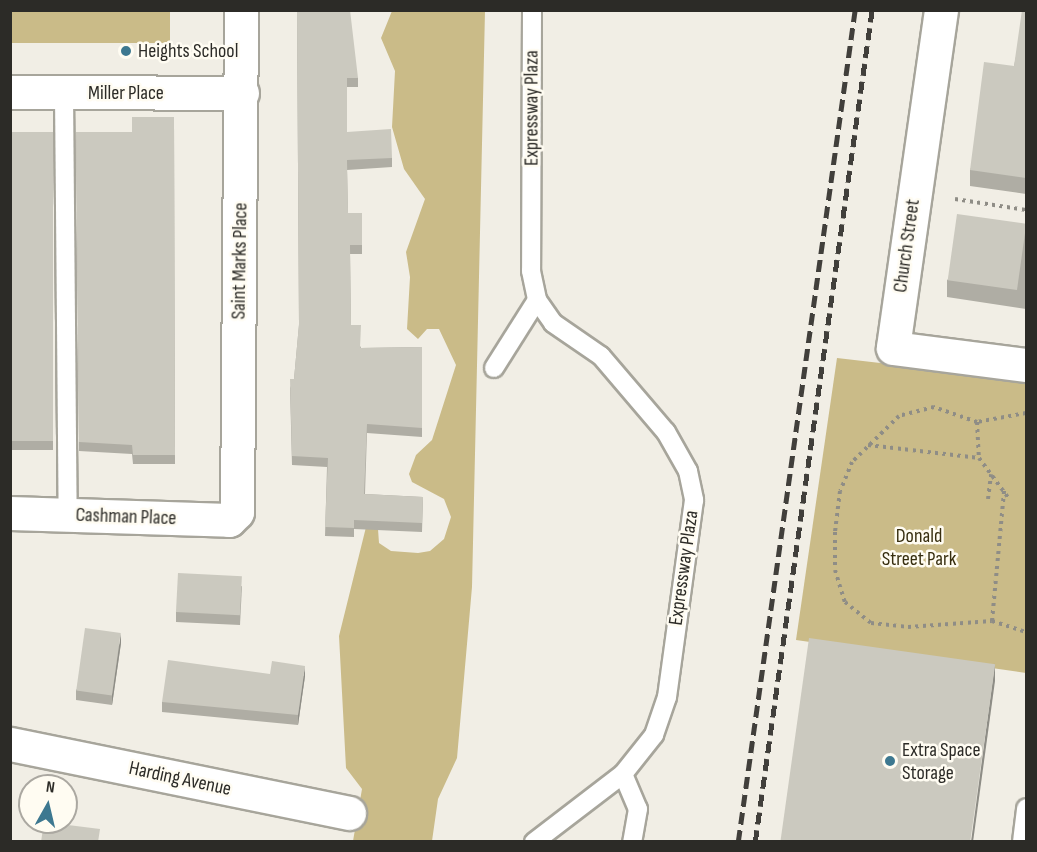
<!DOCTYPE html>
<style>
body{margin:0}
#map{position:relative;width:1037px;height:852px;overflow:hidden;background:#f1eee5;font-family:"Sofia Sans Condensed",sans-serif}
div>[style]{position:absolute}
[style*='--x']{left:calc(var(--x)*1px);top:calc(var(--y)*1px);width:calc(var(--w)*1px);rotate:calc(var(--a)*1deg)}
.green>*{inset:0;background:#cabb88;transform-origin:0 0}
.path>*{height:4px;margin-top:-2px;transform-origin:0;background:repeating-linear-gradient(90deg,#8f8d86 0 3px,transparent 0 7.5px)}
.roads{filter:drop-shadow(2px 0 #a7a59b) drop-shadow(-2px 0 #a7a59b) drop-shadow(0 2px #a7a59b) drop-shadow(0 -2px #a7a59b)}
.lane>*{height:18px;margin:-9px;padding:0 9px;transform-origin:9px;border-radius:9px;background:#fff}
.street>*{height:33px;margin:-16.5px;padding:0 16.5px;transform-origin:16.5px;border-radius:16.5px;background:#fff}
.rail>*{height:4.5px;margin-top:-2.25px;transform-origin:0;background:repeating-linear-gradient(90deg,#413f3b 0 12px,transparent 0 18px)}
.wall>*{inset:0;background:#afada4;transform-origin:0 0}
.shaded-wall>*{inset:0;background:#8e8d86}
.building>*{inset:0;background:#cbc9bf;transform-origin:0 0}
.dots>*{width:16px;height:16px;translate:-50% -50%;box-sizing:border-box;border:3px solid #fffcf2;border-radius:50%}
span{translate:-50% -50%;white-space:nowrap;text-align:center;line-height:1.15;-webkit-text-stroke:5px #fffcf2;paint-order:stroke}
.poi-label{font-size:20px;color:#2c2b27}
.left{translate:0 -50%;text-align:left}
.street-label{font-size:20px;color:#2c2b27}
.park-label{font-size:20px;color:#372e0f}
.frame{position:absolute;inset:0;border:12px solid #2c2b27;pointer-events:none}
.north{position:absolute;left:18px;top:774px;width:60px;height:60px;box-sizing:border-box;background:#fffcf2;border:2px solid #aba8a1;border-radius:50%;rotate:8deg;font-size:16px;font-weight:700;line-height:24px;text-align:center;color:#2c2b27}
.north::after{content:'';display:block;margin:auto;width:21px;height:27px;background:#3d7890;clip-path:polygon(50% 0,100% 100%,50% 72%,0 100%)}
</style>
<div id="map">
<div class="green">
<div style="left:10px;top:11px;width:160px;height:32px"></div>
<div style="clip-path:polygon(392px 11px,485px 11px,472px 587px,457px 758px,438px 799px,432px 841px,353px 841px,362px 789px,346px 768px,339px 636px,369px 515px,377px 515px,379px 543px,391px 551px,418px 553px,430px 551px,444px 539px,451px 517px,444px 499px,412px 482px,409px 474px,416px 455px,432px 440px,456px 365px,439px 329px,427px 329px,418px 339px,407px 329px,410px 277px,406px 252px,425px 199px,404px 169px,392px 127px,395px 71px,381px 38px)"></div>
<div style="clip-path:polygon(837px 358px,1026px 380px,1026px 673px,796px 640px)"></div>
</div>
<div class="path">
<div style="--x:955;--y:199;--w:72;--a:8.8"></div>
<div style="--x:1026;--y:413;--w:50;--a:169.6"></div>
<div style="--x:977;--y:422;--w:46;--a:-160.8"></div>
<div style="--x:934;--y:407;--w:36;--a:166"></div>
<div style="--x:899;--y:416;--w:66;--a:135.6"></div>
<div style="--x:852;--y:462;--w:31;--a:112"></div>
<div style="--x:840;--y:491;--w:41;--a:97"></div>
<div style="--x:835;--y:532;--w:38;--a:90"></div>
<div style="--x:835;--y:570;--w:34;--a:73"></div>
<div style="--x:845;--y:602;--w:33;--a:39"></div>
<div style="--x:871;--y:623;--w:37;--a:6"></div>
<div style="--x:908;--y:627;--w:84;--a:-4.1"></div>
<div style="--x:992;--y:621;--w:36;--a:18"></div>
<div style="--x:977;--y:422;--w:36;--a:87"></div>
<div style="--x:979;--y:458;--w:52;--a:53.6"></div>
<div style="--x:868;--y:445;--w:112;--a:6.7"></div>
<div style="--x:988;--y:499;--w:25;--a:-83"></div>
<div style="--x:992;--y:621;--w:131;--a:-84.7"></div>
</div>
<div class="roads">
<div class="lane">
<div style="--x:532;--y:10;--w:261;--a:90.2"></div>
<div style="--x:531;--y:271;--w:30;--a:78"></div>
<div style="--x:537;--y:300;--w:28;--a:55"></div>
<div style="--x:553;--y:323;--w:58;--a:34.5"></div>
<div style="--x:601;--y:356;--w:100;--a:49.5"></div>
<div style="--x:666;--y:432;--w:45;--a:60.6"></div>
<div style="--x:688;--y:471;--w:30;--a:78"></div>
<div style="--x:694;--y:500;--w:199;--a:97.8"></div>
<div style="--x:667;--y:697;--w:40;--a:108.9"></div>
<div style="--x:654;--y:735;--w:50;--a:128.5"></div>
<div style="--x:623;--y:774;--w:112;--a:142.6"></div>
<div style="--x:64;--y:93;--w:422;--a:89.5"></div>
<div style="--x:494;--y:368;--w:80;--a:-57.7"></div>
<div style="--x:623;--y:774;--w:38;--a:67"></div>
<div style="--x:638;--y:809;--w:34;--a:100"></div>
<div style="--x:1022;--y:842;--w:34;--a:-83"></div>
</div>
<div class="street">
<div style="--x:941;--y:10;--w:341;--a:98.1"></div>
<div style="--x:893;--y:348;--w:134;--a:7.3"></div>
<div style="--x:10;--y:92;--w:232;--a:0.2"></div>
<div style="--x:10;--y:513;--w:219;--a:1.8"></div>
<div style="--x:229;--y:520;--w:11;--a:-45"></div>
<div style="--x:237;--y:512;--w:502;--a:-89.54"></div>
<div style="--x:10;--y:744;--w:346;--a:11.5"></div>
</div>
</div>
<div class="rail">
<div style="--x:738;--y:842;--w:840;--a:-82"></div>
<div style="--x:755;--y:842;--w:840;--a:-82"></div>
</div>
<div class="wall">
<div style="clip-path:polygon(297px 10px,358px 78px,358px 87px,347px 87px,347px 132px,392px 158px,392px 167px,347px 170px,348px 213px,362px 213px,362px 254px,350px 254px,351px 325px,361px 348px,422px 347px,422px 437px,367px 433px,365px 494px,423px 497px,422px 532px,354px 529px,354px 537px,325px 536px,327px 467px,292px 465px,290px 388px,294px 379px,299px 325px)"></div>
<div style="clip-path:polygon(1026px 10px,1026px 194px,970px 186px,970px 170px,1014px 66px)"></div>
<div style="clip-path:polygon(174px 117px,175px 464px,133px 464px,132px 454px,79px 451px,76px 132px,132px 132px)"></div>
<div style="left:10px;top:132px;width:43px;height:318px"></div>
<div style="clip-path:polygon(1026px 224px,1026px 309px,947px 297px,947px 280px)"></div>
<div style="clip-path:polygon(242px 586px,240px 625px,176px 622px,176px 612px)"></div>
<div style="clip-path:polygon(121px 643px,112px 705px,76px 700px,76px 690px)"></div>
<div style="clip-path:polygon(270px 674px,305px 676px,298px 725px,162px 712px,162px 702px)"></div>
</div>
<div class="shaded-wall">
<div style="clip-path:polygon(121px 633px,121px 643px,112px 705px,112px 695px)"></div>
<div style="clip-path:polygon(995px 663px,995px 681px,973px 842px,971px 842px)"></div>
<div style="clip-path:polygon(305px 666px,305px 676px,298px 725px,298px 715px)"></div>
</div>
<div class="building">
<div style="clip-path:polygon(297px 10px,350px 10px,358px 78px,347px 78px,347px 132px,391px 129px,392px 158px,347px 160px,348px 213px,362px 213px,362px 245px,350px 245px,351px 325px,361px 325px,360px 348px,422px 347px,422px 428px,367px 424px,364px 494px,423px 497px,422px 523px,354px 520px,354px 528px,325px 527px,328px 458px,292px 456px,290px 379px,294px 379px,299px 324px)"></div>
<div style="clip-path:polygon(1022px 10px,1026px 10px,1026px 178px,970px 170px,984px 62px,1014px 66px)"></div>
<div style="clip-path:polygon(132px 117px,174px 117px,175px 455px,133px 455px,132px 445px,79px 442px,76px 132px,132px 132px)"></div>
<div style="left:10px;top:132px;width:43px;height:309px"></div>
<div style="left:957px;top:214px;width:70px;height:67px;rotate:8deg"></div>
<div style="left:178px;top:573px;width:64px;height:39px;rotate:3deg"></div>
<div style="left:85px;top:628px;width:36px;height:63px;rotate:8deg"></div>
<div style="left:809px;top:638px;width:188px;height:206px;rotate:8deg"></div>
<div style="clip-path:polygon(168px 660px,270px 674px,272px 661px,305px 666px,298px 715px,162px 702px)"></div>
<div style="clip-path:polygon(44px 822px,100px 829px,98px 842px,41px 842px)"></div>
<div style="clip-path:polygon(132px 840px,145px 842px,132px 842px)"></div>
</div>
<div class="dots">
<div style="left:126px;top:51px;background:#3d7890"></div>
<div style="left:890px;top:761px;background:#3d7890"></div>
</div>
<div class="poi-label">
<span class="left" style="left:138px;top:51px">Heights School</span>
<span class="left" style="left:902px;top:762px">Extra Space<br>Storage</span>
</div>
<div class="street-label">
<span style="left:126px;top:93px">Miller Place</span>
<span style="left:532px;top:108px;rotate:-90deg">Expressway Plaza</span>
<span style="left:907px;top:246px;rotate:-82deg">Church Street</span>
<span style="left:240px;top:261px;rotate:-89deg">Saint Marks Place</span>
<span style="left:126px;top:517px;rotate:2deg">Cashman Place</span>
<span style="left:684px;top:568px;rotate:-82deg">Expressway Plaza</span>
<span style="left:180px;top:779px;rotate:12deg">Harding Avenue</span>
</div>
<div class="park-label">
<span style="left:919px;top:548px">Donald<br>Street Park</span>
</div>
<div class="frame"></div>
<div class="north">N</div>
</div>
